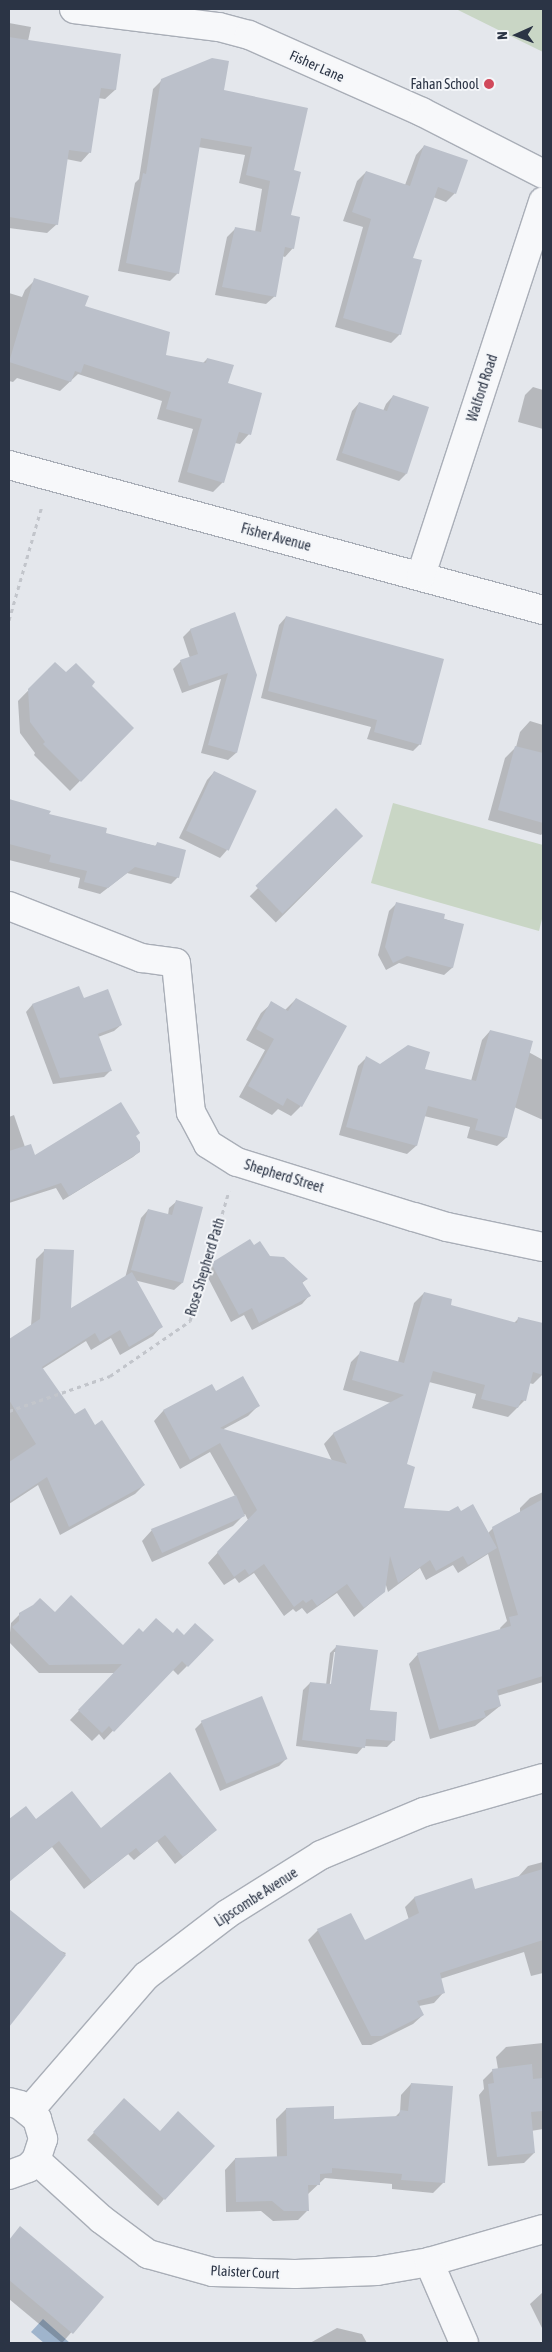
<!DOCTYPE html>
<style>
body{margin:0}
#map{position:relative;width:552px;height:2352px;overflow:hidden;background:#e4e7ec;font-family:"Asap Condensed",sans-serif}
div>[style]{position:absolute}
[style*='--x']{left:calc(var(--x)*1px);top:calc(var(--y)*1px);width:calc(var(--w)*1px);rotate:calc(var(--a)*1deg)}
.green>*{inset:0;background:#c9d6c5}
.water>*{inset:0;background:#9fb4cc}
.shadow>*{inset:0;background:#0003;transform-origin:0 0}
.building>*{inset:0;background:#bbc0ca;transform-origin:0 0}
.path>*{height:3px;margin-top:-1.5px;transform-origin:0;background:repeating-linear-gradient(90deg,#c2c5cb 0 4px,transparent 0 8px)}
.roads{filter:drop-shadow(1px 0 #a9aeb7) drop-shadow(-1px 0 #a9aeb7) drop-shadow(0 1px #a9aeb7) drop-shadow(0 -1px #a9aeb7)}
.minor>*{height:28px;margin:-14px;padding:0 14px;transform-origin:14px;border-radius:14px;background:#f7f8fa}
.dots>*{width:14px;height:14px;translate:-50% -50%;box-sizing:border-box;border:2px solid #f4f6f9;border-radius:50%}
span{translate:-50% -50%;white-space:nowrap;text-align:center;line-height:1.15;-webkit-text-stroke:4px #f4f6f9;paint-order:stroke}
.street-label{font-size:14px;color:#2b3445}
.poi-label{font-size:14px;color:#2b3445}
.right{translate:-100% -50%;text-align:right}
.frame{position:absolute;inset:0;border:10px solid #2b3445;pointer-events:none}
.north{position:absolute;left:492px;top:10px;width:50px;height:50px;-webkit-text-stroke:4px #f4f6f9;paint-order:stroke;rotate:268deg;font-size:14px;font-weight:700;line-height:20px;text-align:center;color:#2b3445}
.north::after{content:'';display:block;margin:auto;width:18px;height:22px;background:#2b3445;clip-path:polygon(50% 0,100% 100%,50% 72%,0 100%)}
</style>
<div id="map">
<div class="green">
<div style="clip-path:polygon(456px 9px,543px 9px,543px 52px)"></div>
<div style="clip-path:polygon(393px 803px,543px 845px,543px 915px,539px 931px,371px 883px)"></div>
</div>
<div class="water">
<div style="clip-path:polygon(43px 2319px,70px 2343px,44px 2343px,31px 2332px)"></div>
</div>
<div class="shadow">
<div style="clip-path:polygon(9px 23px,31px 27px,28px 41px,120px 55px,115px 90px,105px 99px,98px 98px,90px 152px,81px 162px,66px 159px,57px 224px,47px 233px,9px 228px)"></div>
<div style="clip-path:polygon(162px 80px,223px 91px,293px 171px,290px 216px,293px 248px,285px 257px,282px 256px,275px 296px,266px 304px,215px 295px,227px 237px,236px 228px,255px 232px,262px 189px,239px 183px,245px 155px,198px 147px,178px 273px,170px 281px,118px 271px,135px 183px,139px 179px,153px 89px)"></div>
<div style="clip-path:polygon(424px 146px,455px 193px,446px 202px,433px 197px,411px 258px,400px 334px,391px 343px,335px 327px,363px 227px,343px 221px,357px 181px,366px 172px,405px 185px,416px 155px)"></div>
<div style="clip-path:polygon(35px 280px,165px 356px,203px 363px,207px 359px,227px 384px,249px 434px,240px 444px,235px 443px,223px 482px,213px 492px,178px 482px,193px 429px,157px 419px,162px 401px,78px 374px,60px 391px,17px 378px,13px 382px,9px 381px,9px 293px,22px 297px,25px 290px)"></div>
<div style="clip-path:polygon(533px 387px,543px 390px,543px 429px,518px 422px,525px 395px)"></div>
<div style="clip-path:polygon(393px 396px,406px 474px,399px 481px,336px 460px,352px 411px,359px 403px,383px 411px,386px 404px)"></div>
<div style="clip-path:polygon(234px 614px,236px 753px,228px 760px,201px 753px,221px 679px,182px 693px,173px 669px,181px 661px,190px 658px,183px 637px,190px 630px)"></div>
<div style="clip-path:polygon(286px 617px,420px 744px,413px 751px,367px 739px,371px 727px,261px 698px,279px 625px)"></div>
<div style="clip-path:polygon(55px 663px,66px 674px,90px 686px,132px 728px,70px 791px,34px 755px,35px 753px,20px 733px,18px 701px)"></div>
<div style="clip-path:polygon(530px 721px,543px 725px,543px 833px,541px 835px,488px 820px,505px 758px,516px 747px,520px 732px)"></div>
<div style="clip-path:polygon(214px 772px,227px 850px,220px 858px,179px 838px,207px 780px)"></div>
<div style="clip-path:polygon(9px 800px,49px 812px,46px 815px,104px 834px,155px 846px,157px 844px,178px 877px,171px 884px,127px 873px,100px 894px,78px 888px,80px 878px,9px 860px)"></div>
<div style="left:336px;top:810px;width:37px;height:122px;rotate:45deg"></div>
<div style="clip-path:polygon(397px 903px,463px 925px,452px 968px,444px 975px,399px 963px,386px 970px,378px 955px,389px 911px)"></div>
<div style="clip-path:polygon(79px 988px,83px 1000px,121px 1025px,114px 1031px,98px 1037px,111px 1070px,104px 1077px,53px 1084px,26px 1012px,32px 1005px)"></div>
<div style="clip-path:polygon(296px 999px,301px 1106px,291px 1116px,278px 1109px,272px 1115px,239px 1097px,265px 1050px,246px 1040px,261px 1013px,272px 1003px,285px 1010px)"></div>
<div style="clip-path:polygon(490px 1031px,543px 1060px,543px 1120px,514px 1107px,506px 1138px,497px 1146px,467px 1138px,470px 1127px,424px 1116px,416px 1146px,407px 1154px,339px 1135px,358px 1066px,366px 1058px,380px 1066px,424px 1070px,471px 1081px,482px 1040px)"></div>
<div style="clip-path:polygon(14px 1115px,25px 1147px,34px 1156px,135px 1136px,139px 1152px,133px 1157px,63px 1200px,56px 1188px,9px 1203px,9px 1117px)"></div>
<div style="clip-path:polygon(177px 1201px,182px 1283px,174px 1290px,134px 1280px,161px 1327px,153px 1336px,120px 1355px,111px 1338px,91px 1350px,86px 1341px,42px 1369px,75px 1416px,95px 1426px,144px 1485px,135px 1494px,60px 1535px,38px 1485px,9px 1504px,9px 1341px,31px 1326px,36px 1259px,45px 1250px,69px 1310px,125px 1278px,141px 1218px,148px 1210px,168px 1215px,169px 1208px)"></div>
<div style="clip-path:polygon(269px 1257px,307px 1279px,302px 1283px,309px 1296px,302px 1304px,252px 1330px,244px 1315px,231px 1322px,205px 1272px,212px 1264px)"></div>
<div style="clip-path:polygon(424px 1293px,449px 1306px,514px 1323px,519px 1318px,543px 1325px,543px 1374px,533px 1384px,529px 1383px,525px 1400px,508px 1417px,472px 1408px,476px 1394px,429px 1382px,406px 1465px,402px 1509px,460px 1513px,487px 1534px,493px 1528px,520px 1514px,520px 1508px,530px 1498px,543px 1492px,543px 1682px,497px 1696px,500px 1706px,475px 1726px,430px 1739px,409px 1664px,418px 1654px,501px 1631px,500px 1628px,507px 1621px,488px 1554px,458px 1573px,453px 1565px,426px 1580px,420px 1568px,388px 1592px,385px 1582px,384px 1592px,354px 1617px,337px 1593px,307px 1614px,302px 1608px,296px 1612px,293px 1609px,284px 1616px,254px 1573px,239px 1583px,235px 1578px,224px 1585px,208px 1563px,248px 1520px,245px 1514px,233px 1526px,152px 1562px,142px 1541px,152px 1530px,235px 1496px,210px 1452px,180px 1469px,154px 1421px,163px 1411px,211px 1386px,215px 1393px,258px 1406px,248px 1416px,222px 1430px,332px 1461px,324px 1444px,333px 1434px,391px 1403px,343px 1390px,351px 1362px,361px 1352px,398px 1362px,414px 1303px)"></div>
<div style="clip-path:polygon(54px 1613px,123px 1646px,143px 1633px,183px 1636px,187px 1666px,178px 1675px,172px 1669px,104px 1740px,99px 1734px,92px 1741px,70px 1720px,115px 1673px,39px 1673px,9px 1642px,11px 1623px,20px 1614px)"></div>
<div style="clip-path:polygon(evenodd,337px 1646px,369px 1711px,394px 1740px,387px 1747px,364px 1746px,357px 1754px,296px 1746px,303px 1690px,310px 1683px,326px 1685px,330px 1653px,337px 1646px,334px 1652px,336px 1652px,332px 1691px,329px 1690px,334px 1652px)"></div>
<div style="clip-path:polygon(202px 1722px,286px 1759px,279px 1766px,220px 1791px,195px 1729px)"></div>
<div style="clip-path:polygon(26px 1807px,36px 1821px,101px 1830px,208px 1837px,175px 1864px,157px 1841px,134px 1860px,128px 1854px,84px 1889px,52px 1847px,23px 1870px,9px 1851px,9px 1821px)"></div>
<div style="clip-path:polygon(543px 1862px,543px 1973px,531px 1976px,524px 1952px,440px 1979px,443px 1993px,434px 2003px,419px 2006px,423px 2015px,413px 2024px,371px 2045px,362px 2045px,308px 1940px,318px 1930px,364px 1942px,409px 1920px,405px 1907px,414px 1898px,474px 1890px,518px 1877px,528px 1866px)"></div>
<div style="clip-path:polygon(20px 1935px,66px 1953px,9px 2025px,9px 1946px)"></div>
<div style="clip-path:polygon(543px 2043px,543px 2129px,531px 2131px,534px 2153px,524px 2163px,488px 2166px,479px 2095px,484px 2089px,483px 2080px,493px 2070px,498px 2069px,496px 2057px,506px 2047px)"></div>
<div style="clip-path:polygon(411px 2084px,444px 2182px,433px 2193px,392px 2189px,392px 2184px,325px 2178px,307px 2195px,308px 2210px,298px 2220px,273px 2221px,261px 2211px,226px 2212px,225px 2170px,235px 2159px,277px 2158px,276px 2119px,286px 2109px,333px 2120px,394px 2118px,400px 2112px,401px 2095px)"></div>
<div style="clip-path:polygon(118px 2107px,159px 2133px,164px 2199px,158px 2206px,87px 2140px)"></div>
<div style="clip-path:polygon(17px 2244px,102px 2297px,62px 2343px,9px 2299px,9px 2253px)"></div>
<div style="clip-path:polygon(543px 2292px,543px 2330px,530px 2304px)"></div>
<div style="clip-path:polygon(337px 2328px,362px 2334px,367px 2343px,310px 2343px)"></div>
</div>
<div class="building">
<div style="clip-path:polygon(9px 37px,121px 54px,116px 90px,101px 88px,91px 153px,69px 150px,58px 225px,9px 217px)"></div>
<div style="clip-path:polygon(212px 58px,229px 61px,224px 90px,308px 108px,294px 170px,301px 172px,291px 215px,300px 217px,294px 249px,285px 247px,276px 297px,222px 287px,235px 227px,261px 232px,270px 181px,246px 175px,252px 147px,201px 138px,179px 274px,126px 263px,143px 173px,146px 174px,161px 79px)"></div>
<div style="clip-path:polygon(424px 145px,468px 160px,456px 194px,438px 187px,413px 258px,422px 260px,401px 335px,343px 318px,371px 219px,352px 212px,366px 171px,410px 186px)"></div>
<div style="clip-path:polygon(34px 278px,89px 296px,85px 306px,170px 332px,166px 355px,206px 363px,207px 358px,234px 365px,228px 383px,262px 393px,251px 435px,239px 432px,224px 483px,187px 472px,202px 419px,166px 409px,171px 392px,84px 364px,81px 373px,75px 371px,71px 382px,9px 362px)"></div>
<div style="clip-path:polygon(393px 395px,429px 407px,407px 474px,342px 453px,359px 402px,387px 411px)"></div>
<div style="clip-path:polygon(235px 612px,257px 675px,237px 753px,208px 745px,228px 673px,189px 686px,180px 660px,198px 654px,190px 629px)"></div>
<div style="clip-path:polygon(286px 616px,444px 659px,421px 745px,374px 732px,377px 720px,268px 691px)"></div>
<div style="clip-path:polygon(55px 662px,66px 672px,76px 663px,95px 682px,92px 686px,134px 728px,81px 782px,43px 744px,45px 742px,30px 722px,28px 689px)"></div>
<div style="clip-path:polygon(515px 746px,543px 753px,543px 823px,498px 810px)"></div>
<div style="left:214px;top:771px;width:47px;height:66px;rotate:25deg"></div>
<div style="clip-path:polygon(9px 799px,51px 811px,49px 814px,107px 828px,106px 833px,156px 846px,157px 842px,186px 850px,179px 878px,135px 867px,108px 888px,84px 882px,87px 871px,49px 862px,51px 855px,9px 844px)"></div>
<div style="left:336px;top:808px;width:39px;height:112px;rotate:46deg"></div>
<div style="clip-path:polygon(396px 902px,445px 914px,444px 919px,464px 924px,453px 968px,407px 956px,393px 963px,385px 947px)"></div>
<div style="clip-path:polygon(79px 986px,84px 998px,108px 989px,122px 1025px,98px 1034px,112px 1071px,60px 1078px,32px 1004px)"></div>
<div style="clip-path:polygon(296px 998px,347px 1026px,302px 1107px,287px 1098px,283px 1106px,248px 1086px,274px 1039px,256px 1029px,271px 1001px,288px 1011px)"></div>
<div style="clip-path:polygon(490px 1030px,533px 1041px,507px 1138px,475px 1130px,478px 1119px,428px 1106px,417px 1146px,346px 1127px,366px 1056px,380px 1064px,408px 1045px,430px 1052px,425px 1069px,476px 1081px)"></div>
<div style="clip-path:polygon(121px 1102px,140px 1133px,136px 1136px,140px 1142px,140px 1152px,69px 1196px,61px 1183px,9px 1201px,9px 1151px,31px 1144px,35px 1155px)"></div>
<div style="clip-path:polygon(176px 1200px,203px 1207px,183px 1283px,131px 1270px,148px 1209px,172px 1215px)"></div>
<div style="clip-path:polygon(250px 1239px,254px 1245px,260px 1241px,270px 1256px,284px 1257px,308px 1279px,302px 1282px,311px 1296px,259px 1323px,252px 1308px,239px 1315px,211px 1263px)"></div>
<div style="clip-path:polygon(44px 1249px,74px 1250px,71px 1308px,132px 1272px,163px 1327px,129px 1347px,120px 1330px,100px 1342px,95px 1333px,42px 1367px,75px 1414px,85px 1408px,95px 1425px,102px 1420px,145px 1485px,69px 1527px,47px 1477px,9px 1502px,9px 1462px,36px 1444px,9px 1400px,9px 1339px,40px 1319px)"></div>
<div style="clip-path:polygon(424px 1292px,452px 1299px,451px 1305px,517px 1323px,518px 1317px,543px 1323px,543px 1375px,533px 1372px,526px 1401px,521px 1400px,518px 1408px,481px 1399px,485px 1385px,433px 1371px,407px 1464px,415px 1467px,404px 1508px,449px 1511px,458px 1506px,461px 1511px,473px 1504px,497px 1548px,468px 1565px,463px 1556px,436px 1571px,430px 1560px,398px 1583px,390px 1556px,385px 1592px,364px 1608px,347px 1584px,317px 1606px,312px 1599px,306px 1603px,303px 1600px,294px 1607px,264px 1564px,249px 1575px,245px 1569px,234px 1577px,217px 1552px,257px 1510px,220px 1443px,190px 1460px,163px 1410px,212px 1384px,216px 1391px,243px 1376px,260px 1406px,220px 1428px,347px 1464px,333px 1433px,404px 1395px,352px 1380px,360px 1351px,404px 1363px)"></div>
<div style="clip-path:polygon(236px 1495px,245px 1516px,162px 1553px,151px 1529px)"></div>
<div style="clip-path:polygon(543px 1499px,543px 1676px,497px 1690px,501px 1706px,484px 1711px,486px 1717px,439px 1730px,417px 1653px,511px 1626px,509px 1617px,518px 1615px,492px 1527px)"></div>
<div style="clip-path:polygon(71px 1595px,123px 1645px,139px 1628px,143px 1632px,156px 1618px,173px 1633px,177px 1628px,184px 1635px,195px 1623px,214px 1640px,188px 1667px,182px 1661px,114px 1732px,109px 1726px,102px 1733px,78px 1710px,122px 1664px,49px 1665px,12px 1627px,19px 1621px,19px 1613px,33px 1605px,40px 1598px,55px 1612px)"></div>
<div style="clip-path:polygon(336px 1645px,378px 1650px,370px 1710px,397px 1712px,395px 1741px,366px 1739px,365px 1748px,302px 1740px,310px 1682px,331px 1684px)"></div>
<div style="left:262px;top:1696px;width:68px;height:66px;rotate:68deg"></div>
<div style="clip-path:polygon(170px 1772px,217px 1830px,183px 1857px,165px 1835px,141px 1854px,136px 1848px,92px 1882px,59px 1841px,9px 1882px,9px 1819px,26px 1806px,36px 1819px,72px 1791px,101px 1828px)"></div>
<div style="clip-path:polygon(543px 1869px,543px 1940px,440px 1973px,445px 1993px,417px 2001px,424px 2015px,382px 2036px,371px 2036px,317px 1929px,351px 1913px,365px 1940px,419px 1913px,414px 1897px,472px 1878px,475px 1889px)"></div>
<div style="clip-path:polygon(9px 1909px,66px 1955px,9px 2027px)"></div>
<div style="clip-path:polygon(532px 2064px,533px 2079px,543px 2078px,543px 2111px,531px 2112px,535px 2153px,497px 2157px,488px 2084px,494px 2083px,492px 2069px)"></div>
<div style="clip-path:polygon(411px 2083px,453px 2086px,445px 2183px,401px 2180px,402px 2174px,332px 2168px,332px 2173px,320px 2174px,320px 2185px,308px 2185px,309px 2211px,284px 2211px,272px 2201px,236px 2202px,235px 2158px,287px 2156px,286px 2108px,334px 2106px,334px 2119px,399px 2116px,400px 2110px,408px 2111px)"></div>
<div style="clip-path:polygon(124px 2098px,160px 2131px,178px 2111px,215px 2146px,165px 2200px,93px 2132px)"></div>
<div style="clip-path:polygon(20px 2226px,104px 2297px,73px 2334px,9px 2280px,9px 2240px)"></div>
</div>
<div class="path">
<div style="--x:9;--y:620;--w:119;--a:-73.9"></div>
<div style="--x:9;--y:1411;--w:107;--a:-19.1"></div>
<div style="--x:110;--y:1376;--w:97;--a:-34.5"></div>
<div style="--x:190;--y:1321;--w:136;--a:-73.3"></div>
</div>
<div class="roads">
<div class="minor">
<div style="--x:74;--y:9;--w:146;--a:7.1"></div>
<div style="--x:219;--y:27;--w:31;--a:15"></div>
<div style="--x:249;--y:35;--w:189;--a:24"></div>
<div style="--x:422;--y:112;--w:136;--a:27.1"></div>
<div style="--x:9;--y:465;--w:553;--a:15.19"></div>
<div style="--x:421;--y:575;--w:393;--a:-71.9"></div>
<div style="--x:9;--y:906;--w:143;--a:21.4"></div>
<div style="--x:142;--y:958;--w:34;--a:8"></div>
<div style="--x:176;--y:963;--w:150;--a:84.3"></div>
<div style="--x:191;--y:1112;--w:36;--a:62"></div>
<div style="--x:208;--y:1144;--w:34;--a:32"></div>
<div style="--x:237;--y:1162;--w:185;--a:17.3"></div>
<div style="--x:414;--y:1217;--w:34;--a:17"></div>
<div style="--x:447;--y:1227;--w:98;--a:11.8"></div>
<div style="--x:9;--y:2102;--w:11;--a:15"></div>
<div style="--x:20;--y:2105;--w:22;--a:39"></div>
<div style="--x:37;--y:2119;--w:21;--a:73"></div>
<div style="--x:43;--y:2139;--w:22;--a:108"></div>
<div style="--x:36;--y:2160;--w:11;--a:135"></div>
<div style="--x:28;--y:2168;--w:20;--a:160"></div>
<div style="--x:29;--y:2111;--w:179;--a:-49.1"></div>
<div style="--x:146;--y:1976;--w:102;--a:-37.4"></div>
<div style="--x:227;--y:1914;--w:111;--a:-32.1"></div>
<div style="--x:321;--y:1855;--w:112;--a:-22.7"></div>
<div style="--x:424;--y:1812;--w:124;--a:-15.9"></div>
<div style="--x:36;--y:2160;--w:88;--a:42.2"></div>
<div style="--x:101;--y:2219;--w:59;--a:36.7"></div>
<div style="--x:148;--y:2254;--w:67;--a:15.5"></div>
<div style="--x:213;--y:2272;--w:82;--a:1.4"></div>
<div style="--x:295;--y:2274;--w:82;--a:-2.1"></div>
<div style="--x:377;--y:2271;--w:53;--a:-9.8"></div>
<div style="--x:429;--y:2262;--w:119;--a:-16.1"></div>
<div style="--x:429;--y:2262;--w:88;--a:66.6"></div>
</div>
</div>
<div class="dots">
<div style="left:489px;top:84px;background:#d1495b"></div>
</div>
<div class="street-label">
<span style="left:317px;top:66px;rotate:24deg">Fisher Lane</span>
<span style="left:482px;top:388px;rotate:-72deg">Walford Road</span>
<span style="left:276px;top:537px;rotate:15deg">Fisher Avenue</span>
<span style="left:284px;top:1176px;rotate:17deg">Shepherd Street</span>
<span style="left:205px;top:1267px;rotate:-73deg">Rose Shepherd Path</span>
<span style="left:256px;top:1897px;rotate:-33deg">Lipscombe Avenue</span>
<span style="left:245px;top:2272px;rotate:3deg">Plaister Court</span>
</div>
<div class="poi-label">
<span class="right" style="left:479px;top:84px">Fahan School</span>
</div>
<div class="frame"></div>
<div class="north">N</div>
</div>
